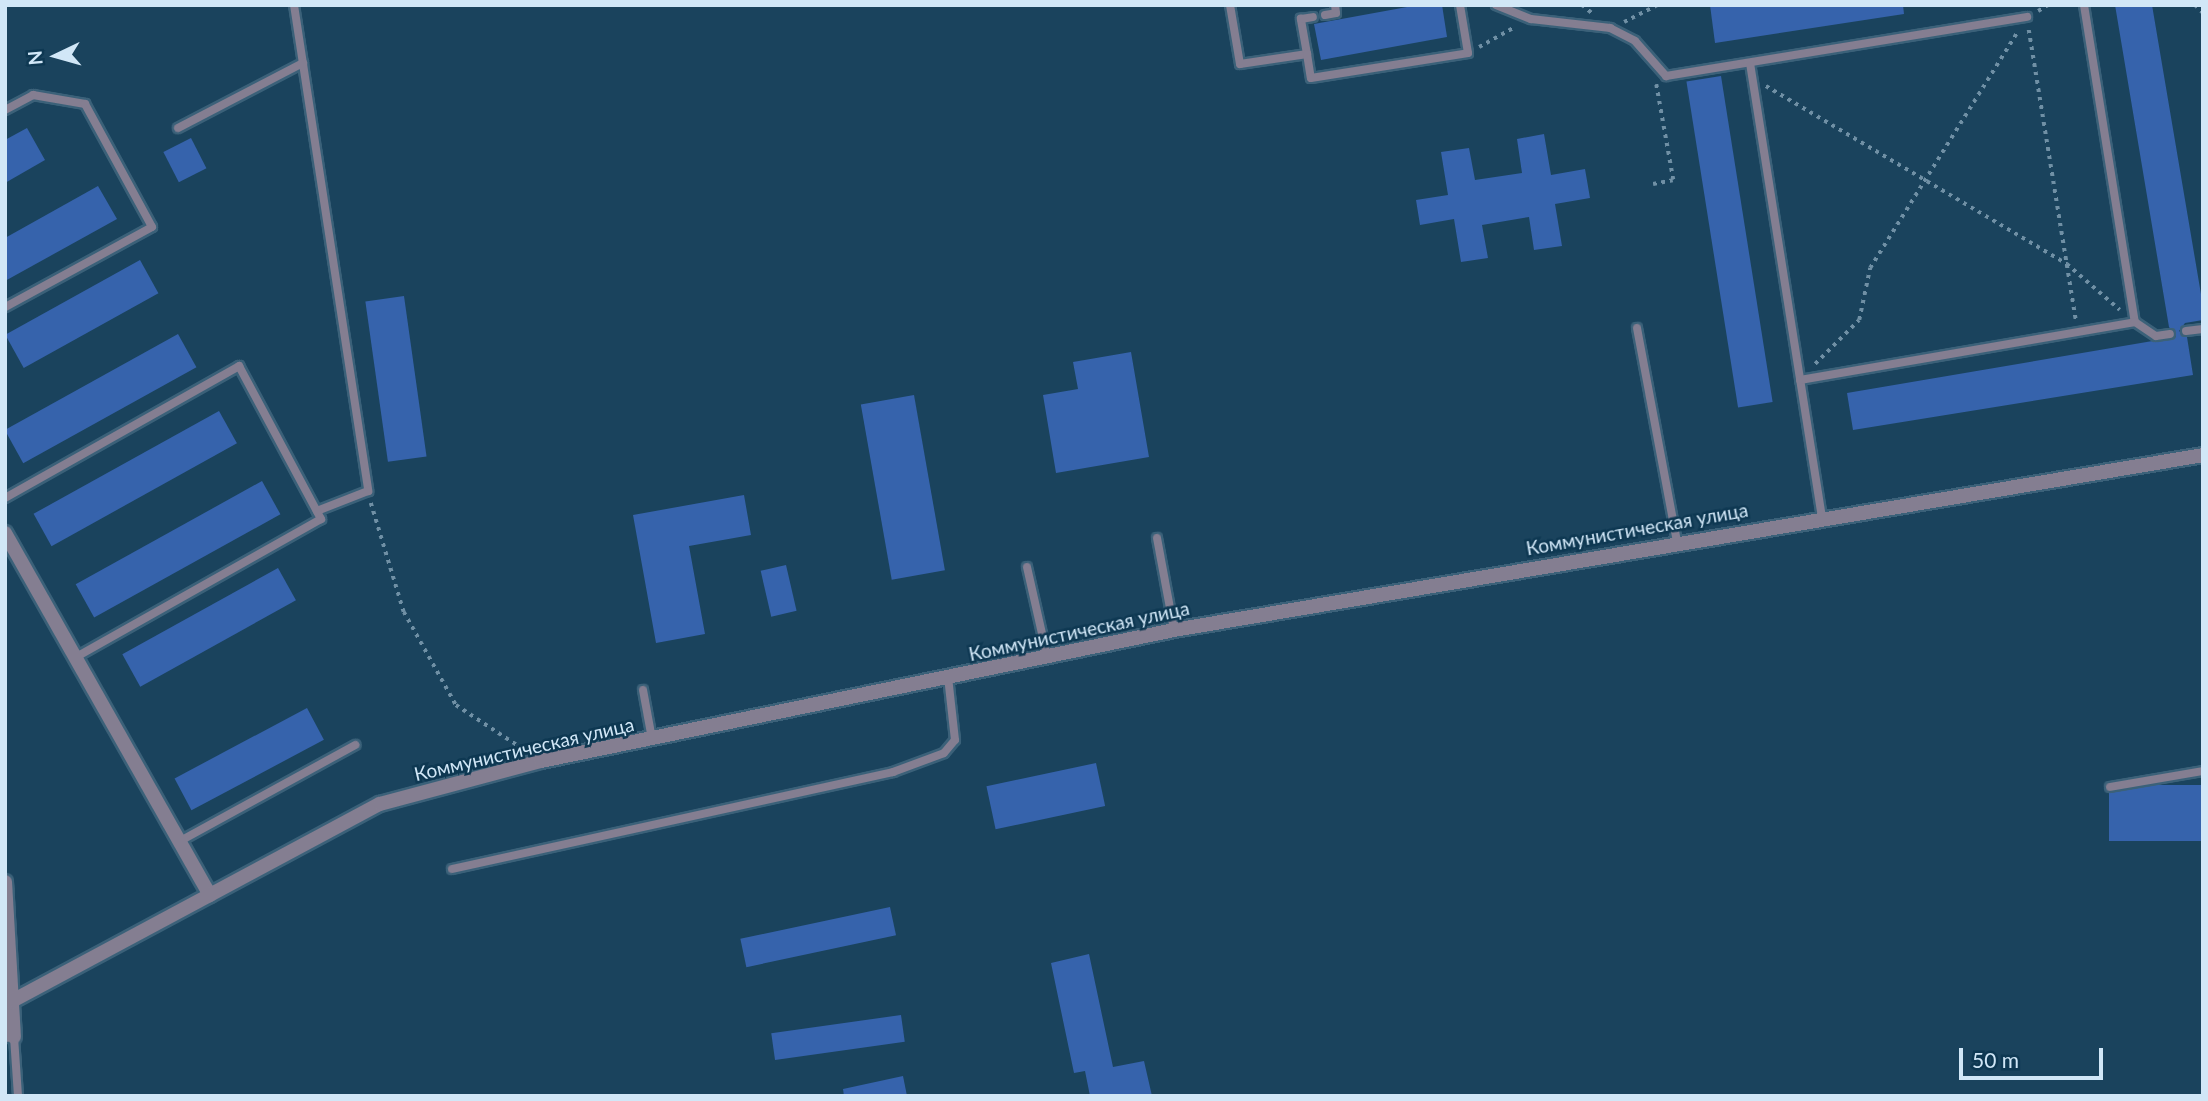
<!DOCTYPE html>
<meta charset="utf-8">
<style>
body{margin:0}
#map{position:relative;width:2208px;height:1101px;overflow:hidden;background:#1a435d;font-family:Lato,sans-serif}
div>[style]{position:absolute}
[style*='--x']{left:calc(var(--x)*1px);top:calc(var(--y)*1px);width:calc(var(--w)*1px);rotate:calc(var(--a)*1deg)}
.building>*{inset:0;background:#3663ac;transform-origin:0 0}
.path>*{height:3.5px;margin-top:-1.75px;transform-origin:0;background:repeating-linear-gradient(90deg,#7090a5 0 3.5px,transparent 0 8.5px)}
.roads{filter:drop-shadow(2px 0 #3b6179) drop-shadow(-2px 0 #3b6179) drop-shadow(0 2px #3b6179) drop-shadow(0 -2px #3b6179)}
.lane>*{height:8px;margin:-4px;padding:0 4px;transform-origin:4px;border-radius:4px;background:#847e91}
.street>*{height:14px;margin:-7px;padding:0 7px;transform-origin:7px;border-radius:7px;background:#847e91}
span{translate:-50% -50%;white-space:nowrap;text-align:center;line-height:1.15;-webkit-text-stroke:5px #0e3852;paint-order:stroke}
.street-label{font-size:19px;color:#d1e7f7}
.frame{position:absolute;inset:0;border:7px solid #d1e7f7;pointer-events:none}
.north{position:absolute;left:21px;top:21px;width:70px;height:70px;-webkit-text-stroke:5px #0e3852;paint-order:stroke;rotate:265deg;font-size:19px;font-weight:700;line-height:28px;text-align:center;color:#d1e7f7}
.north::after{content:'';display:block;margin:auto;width:24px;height:32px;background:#d1e7f7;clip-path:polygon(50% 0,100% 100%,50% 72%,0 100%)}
.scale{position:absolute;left:1959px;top:1048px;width:144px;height:32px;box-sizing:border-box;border:4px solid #d1e7f7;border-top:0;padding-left:9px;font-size:21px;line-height:24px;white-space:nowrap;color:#d1e7f7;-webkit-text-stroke:5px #0e3852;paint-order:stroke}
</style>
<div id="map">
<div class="building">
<div style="clip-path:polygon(1418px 5px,1442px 5px,1447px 37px,1321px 60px,1314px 24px)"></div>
<div style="clip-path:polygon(1710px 5px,1903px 5px,1904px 14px,1715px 43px)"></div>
<div style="clip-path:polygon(2115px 5px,2152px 5px,2203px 306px,2203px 320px,2185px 323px,2179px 331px,2187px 337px,2193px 375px,1853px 430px,1847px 393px,2176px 337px,2169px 327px)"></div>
<div style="left:1721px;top:76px;width:330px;height:35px;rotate:81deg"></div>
<div style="clip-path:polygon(27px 128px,45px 160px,5px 183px,5px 140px)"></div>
<div style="clip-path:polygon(1544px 134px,1551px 175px,1585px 169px,1590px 198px,1555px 204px,1562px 246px,1534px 250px,1529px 217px,1482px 225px,1488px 258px,1461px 262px,1454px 219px,1420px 225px,1416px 200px,1448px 195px,1441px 152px,1469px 148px,1475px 180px,1522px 173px,1517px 139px)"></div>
<div style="left:191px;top:138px;width:34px;height:31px;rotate:63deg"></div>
<div style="clip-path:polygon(98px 186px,117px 219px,5px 281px,5px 238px)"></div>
<div style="left:140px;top:260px;width:38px;height:154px;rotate:61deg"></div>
<div style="left:404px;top:296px;width:162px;height:39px;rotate:82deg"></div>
<div style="left:178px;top:334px;width:38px;height:198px;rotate:61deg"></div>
<div style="clip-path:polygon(1131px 352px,1149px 457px,1056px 473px,1043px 395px,1078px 389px,1073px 362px)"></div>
<div style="left:914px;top:395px;width:178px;height:54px;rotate:80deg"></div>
<div style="left:219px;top:411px;width:37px;height:212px;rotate:61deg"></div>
<div style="left:262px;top:481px;width:38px;height:213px;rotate:61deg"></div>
<div style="clip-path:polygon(744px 495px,751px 535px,689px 546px,705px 634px,656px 643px,633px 515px)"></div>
<div style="left:786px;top:565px;width:47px;height:26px;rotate:77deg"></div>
<div style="left:278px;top:568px;width:37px;height:178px;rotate:61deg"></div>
<div style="left:307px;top:708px;width:36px;height:150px;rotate:62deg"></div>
<div style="left:1096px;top:763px;width:44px;height:112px;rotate:78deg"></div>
<div style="left:2203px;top:785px;width:56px;height:94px;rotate:90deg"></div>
<div style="left:890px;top:907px;width:29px;height:153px;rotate:78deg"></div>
<div style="clip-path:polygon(1089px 954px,1113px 1067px,1144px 1061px,1152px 1096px,1090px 1096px,1085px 1071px,1074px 1073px,1051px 963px)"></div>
<div style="left:901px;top:1015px;width:27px;height:131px;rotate:82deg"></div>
<div style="clip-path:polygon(903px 1076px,907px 1096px,844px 1096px,843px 1089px)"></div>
</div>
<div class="path">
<div style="--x:1582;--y:5;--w:13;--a:39"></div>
<div style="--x:2195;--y:5;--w:11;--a:45"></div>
<div style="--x:2038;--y:11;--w:12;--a:-31"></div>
<div style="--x:1624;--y:22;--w:38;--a:-27"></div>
<div style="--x:2029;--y:30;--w:294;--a:80.8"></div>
<div style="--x:1479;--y:47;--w:41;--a:-29.1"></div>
<div style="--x:1766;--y:86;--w:350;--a:30.6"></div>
<div style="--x:2067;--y:264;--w:70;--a:41"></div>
<div style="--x:1653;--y:184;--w:20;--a:-11"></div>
<div style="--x:1673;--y:180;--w:97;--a:-100.1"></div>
<div style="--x:1815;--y:364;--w:62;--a:-45"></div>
<div style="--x:1859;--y:320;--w:53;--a:-78.1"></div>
<div style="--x:1870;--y:268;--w:279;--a:-58"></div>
<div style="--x:371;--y:503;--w:114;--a:73.2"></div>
<div style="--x:404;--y:612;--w:107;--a:60.8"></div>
<div style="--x:456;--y:705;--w:80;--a:33.3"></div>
</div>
<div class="roads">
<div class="lane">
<div style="--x:294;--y:5;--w:492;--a:81.3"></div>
<div style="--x:368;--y:491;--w:55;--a:158.6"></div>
<div style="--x:1230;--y:5;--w:60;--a:80.4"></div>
<div style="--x:1240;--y:64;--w:68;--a:-8.5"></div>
<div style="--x:1307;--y:54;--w:36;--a:-100"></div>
<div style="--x:1301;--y:19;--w:12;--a:-9"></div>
<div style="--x:1496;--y:5;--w:38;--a:22"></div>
<div style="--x:1531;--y:19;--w:80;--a:6.5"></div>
<div style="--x:1610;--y:28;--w:28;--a:27"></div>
<div style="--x:1635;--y:41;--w:47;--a:48.5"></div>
<div style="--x:1666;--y:76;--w:366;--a:-9.3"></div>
<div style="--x:2084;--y:5;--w:321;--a:80.9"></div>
<div style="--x:1325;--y:15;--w:11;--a:-10"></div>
<div style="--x:1336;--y:13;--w:8;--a:-97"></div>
<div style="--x:1307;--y:54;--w:24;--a:81"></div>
<div style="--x:1311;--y:78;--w:159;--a:-9"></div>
<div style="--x:1468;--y:53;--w:49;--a:-99.5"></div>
<div style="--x:1750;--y:63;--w:461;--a:81"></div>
<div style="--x:5;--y:110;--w:32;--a:-28"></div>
<div style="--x:33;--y:95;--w:53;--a:9.8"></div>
<div style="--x:85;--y:104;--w:140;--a:61.4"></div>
<div style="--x:152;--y:227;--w:167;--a:151.4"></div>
<div style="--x:178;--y:128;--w:141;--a:-27.5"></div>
<div style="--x:1637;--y:328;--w:218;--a:79.4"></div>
<div style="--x:2186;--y:331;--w:17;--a:-7"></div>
<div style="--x:1800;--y:380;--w:340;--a:-9.8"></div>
<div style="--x:2135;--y:322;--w:25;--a:34"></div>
<div style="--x:2156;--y:336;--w:14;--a:-8"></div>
<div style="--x:5;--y:498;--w:269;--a:-29.4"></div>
<div style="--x:239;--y:366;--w:174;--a:61.8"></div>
<div style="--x:321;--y:519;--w:281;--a:150.6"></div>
<div style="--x:1157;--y:538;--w:94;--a:79.5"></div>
<div style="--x:1027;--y:567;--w:91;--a:77.3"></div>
<div style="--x:643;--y:690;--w:50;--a:79.6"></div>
<div style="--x:2110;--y:787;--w:94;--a:-9.8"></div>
<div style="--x:180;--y:841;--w:200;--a:-28.7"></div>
<div style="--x:452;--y:869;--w:452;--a:-12.4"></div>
<div style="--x:893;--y:772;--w:54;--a:-20.4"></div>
<div style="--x:944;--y:753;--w:17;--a:-50"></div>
<div style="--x:955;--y:740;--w:63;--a:-96.3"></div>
<div style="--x:5;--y:1038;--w:9;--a:-6"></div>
<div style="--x:14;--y:1037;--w:59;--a:86.1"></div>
</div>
<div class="street">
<div style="--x:5;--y:533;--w:416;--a:60.5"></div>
<div style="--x:5;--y:882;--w:155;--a:86.7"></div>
<div style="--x:12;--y:1001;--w:417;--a:-28.2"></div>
<div style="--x:380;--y:804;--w:167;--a:-15"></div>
<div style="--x:541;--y:761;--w:646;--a:-11.69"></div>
<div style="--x:1174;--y:630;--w:1044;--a:-9.65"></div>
</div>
</div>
<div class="street-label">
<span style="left:1637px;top:529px;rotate:-10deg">Коммунистическая улица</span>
<span style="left:1079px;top:631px;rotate:-12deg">Коммунистическая улица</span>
<span style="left:524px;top:749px;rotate:-13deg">Коммунистическая улица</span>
</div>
<div class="frame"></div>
<div class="north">N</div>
<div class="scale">50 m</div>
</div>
